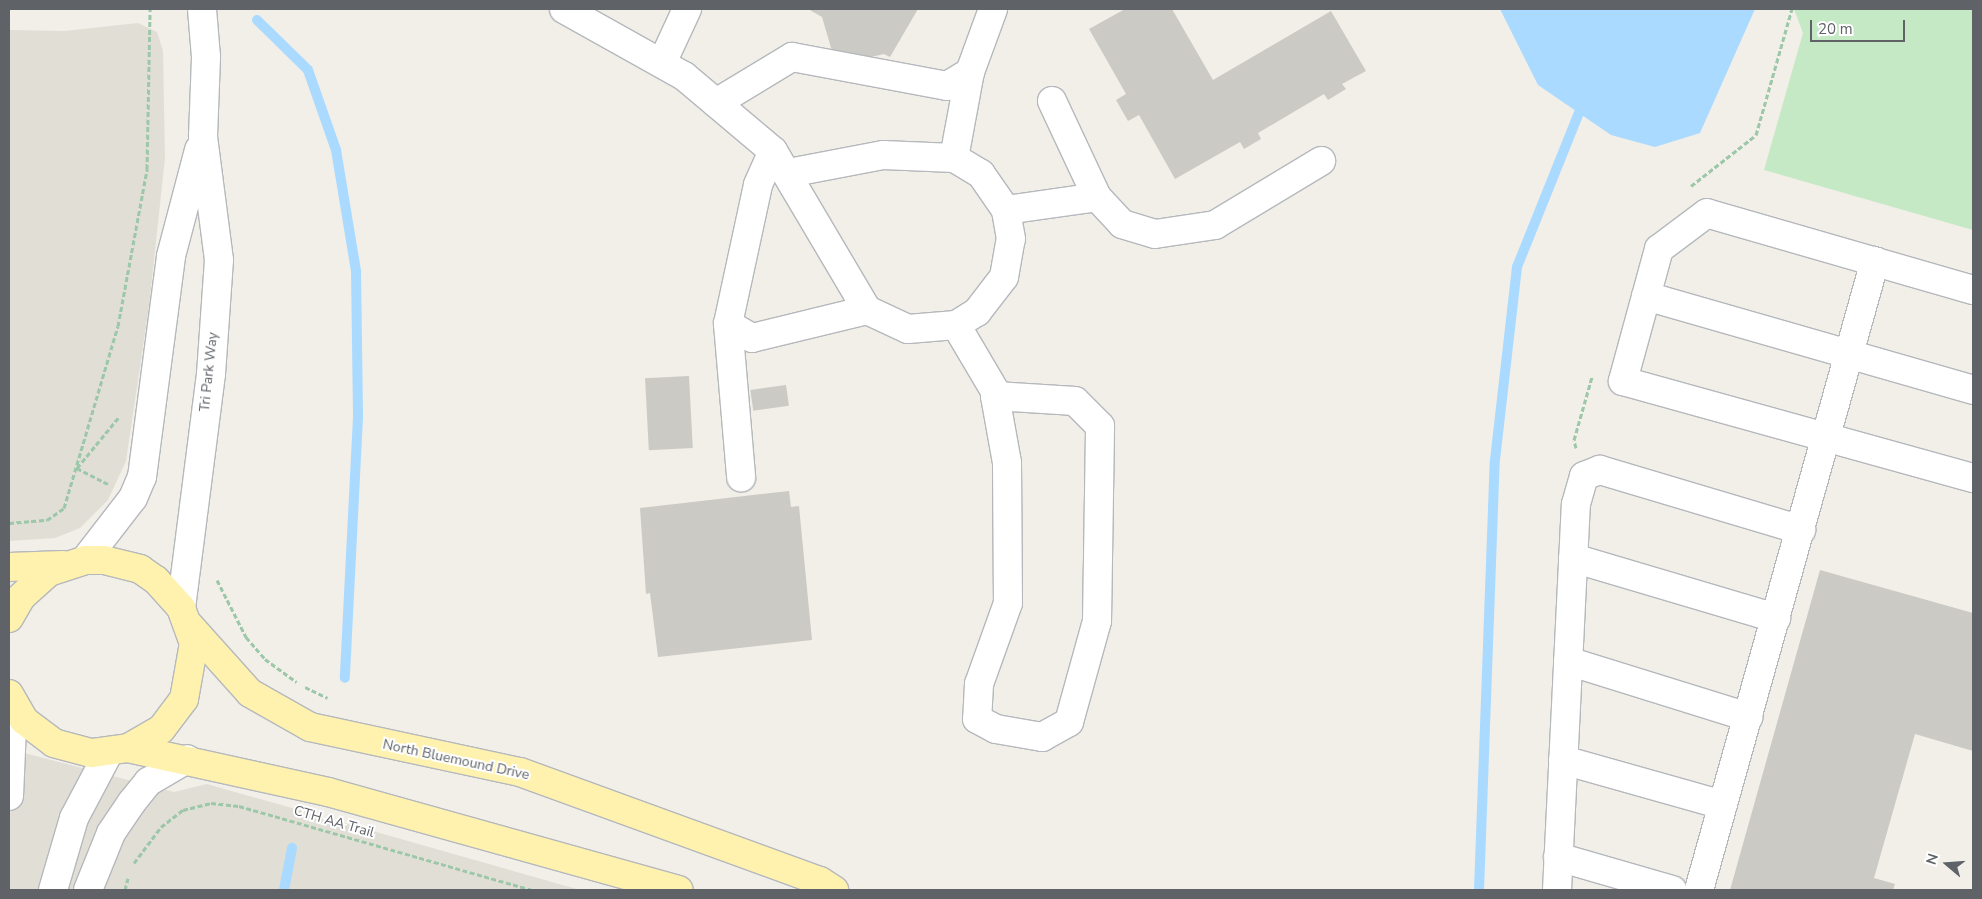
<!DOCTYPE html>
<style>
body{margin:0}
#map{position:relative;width:1982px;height:899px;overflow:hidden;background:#f1efe8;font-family:"Nunito Sans",sans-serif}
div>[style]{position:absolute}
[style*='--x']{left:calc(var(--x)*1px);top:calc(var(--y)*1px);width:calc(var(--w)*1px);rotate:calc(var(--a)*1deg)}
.education>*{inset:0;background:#e1ded6}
.green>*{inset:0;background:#c5e8c5}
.water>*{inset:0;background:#aadaff}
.stream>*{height:10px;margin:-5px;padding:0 5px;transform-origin:5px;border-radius:5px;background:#aadaff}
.building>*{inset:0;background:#cccac5;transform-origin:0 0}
.path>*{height:3px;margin-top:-1.5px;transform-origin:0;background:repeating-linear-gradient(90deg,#9cc7a9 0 5px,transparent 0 7.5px)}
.roads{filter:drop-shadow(1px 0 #b5b8bc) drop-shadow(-1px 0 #b5b8bc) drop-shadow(0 1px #b5b8bc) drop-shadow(0 -1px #b5b8bc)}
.minor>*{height:28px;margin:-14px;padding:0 14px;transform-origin:14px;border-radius:14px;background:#fff}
.major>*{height:28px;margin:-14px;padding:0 14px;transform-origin:14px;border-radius:14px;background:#fff2af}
span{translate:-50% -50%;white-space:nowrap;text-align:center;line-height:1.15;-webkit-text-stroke:4px #fff;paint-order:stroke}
.street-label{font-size:14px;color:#5f6368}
.frame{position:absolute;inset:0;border:10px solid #5f6368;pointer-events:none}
.north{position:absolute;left:1922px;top:839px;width:50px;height:50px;-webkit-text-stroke:4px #fff;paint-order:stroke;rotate:288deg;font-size:14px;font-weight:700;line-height:20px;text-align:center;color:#5f6368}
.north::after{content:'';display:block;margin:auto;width:18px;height:22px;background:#5f6368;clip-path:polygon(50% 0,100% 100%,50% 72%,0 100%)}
.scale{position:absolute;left:1810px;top:20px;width:95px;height:22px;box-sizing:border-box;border:2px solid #5f6368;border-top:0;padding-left:6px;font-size:15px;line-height:18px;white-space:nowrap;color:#5f6368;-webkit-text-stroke:4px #fff;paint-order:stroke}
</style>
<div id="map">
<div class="education">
<div style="clip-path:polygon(138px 23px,157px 32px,163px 51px,165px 158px,149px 306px,126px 461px,108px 500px,80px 528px,55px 538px,9px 541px,9px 30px,64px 31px)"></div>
<div style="clip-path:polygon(9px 749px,174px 792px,207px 784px,580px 890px,9px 890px)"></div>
</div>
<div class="green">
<div style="clip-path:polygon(1794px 9px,1973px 9px,1973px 230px,1764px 170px,1803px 33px)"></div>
</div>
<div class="water">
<div style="clip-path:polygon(1500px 9px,1755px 9px,1700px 133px,1655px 147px,1611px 135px,1538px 85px)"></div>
</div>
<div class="stream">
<div style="--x:257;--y:20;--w:71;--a:44.4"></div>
<div style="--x:308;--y:70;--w:85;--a:70.7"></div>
<div style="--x:336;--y:150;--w:123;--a:80.6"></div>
<div style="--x:356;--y:271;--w:146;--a:89.2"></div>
<div style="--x:358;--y:417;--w:261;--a:92.9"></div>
<div style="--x:284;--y:890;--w:43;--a:-79.2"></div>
<div style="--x:1479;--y:890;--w:430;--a:-87.9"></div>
<div style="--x:1495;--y:460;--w:194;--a:-83.5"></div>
<div style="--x:1517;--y:267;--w:180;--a:-68.1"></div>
</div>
<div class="building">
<div style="clip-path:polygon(808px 9px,918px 9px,890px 57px,884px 54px,844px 63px,834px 58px,822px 17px)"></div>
<div style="clip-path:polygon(1125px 9px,1172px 9px,1213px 80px,1331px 11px,1366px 71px,1342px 84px,1346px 89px,1328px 100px,1324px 94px,1258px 133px,1261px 139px,1244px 149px,1240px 142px,1175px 179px,1139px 115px,1128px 121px,1116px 100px,1126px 94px,1089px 29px)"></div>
<div style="left:689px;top:376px;width:72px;height:44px;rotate:87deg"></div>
<div style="left:786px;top:385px;width:21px;height:36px;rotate:82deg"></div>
<div style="clip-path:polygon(789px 491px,791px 507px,799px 506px,812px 640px,658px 657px,650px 593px,646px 594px,640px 508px)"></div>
<div style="clip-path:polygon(1820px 570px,1973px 613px,1973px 751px,1915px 734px,1874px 878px,1895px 884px,1893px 890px,1730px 890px)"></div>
</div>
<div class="path">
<div style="--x:1691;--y:186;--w:83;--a:-38.1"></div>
<div style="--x:1756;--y:135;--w:131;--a:-74.1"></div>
<div style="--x:1576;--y:448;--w:8;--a:-104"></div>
<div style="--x:1574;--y:440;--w:66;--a:-74.1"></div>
<div style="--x:108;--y:484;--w:35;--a:-153"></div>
<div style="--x:77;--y:468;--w:65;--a:-50.6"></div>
<div style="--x:9;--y:523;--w:38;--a:-5"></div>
<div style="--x:47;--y:520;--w:21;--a:-35"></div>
<div style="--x:64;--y:508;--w:190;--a:-73.5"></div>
<div style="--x:118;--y:326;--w:160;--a:-79.5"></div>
<div style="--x:147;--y:169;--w:160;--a:-88.9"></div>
<div style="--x:217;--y:580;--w:64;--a:63"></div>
<div style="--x:246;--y:637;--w:29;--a:49"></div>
<div style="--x:265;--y:659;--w:39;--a:36"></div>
<div style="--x:305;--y:687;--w:25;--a:26"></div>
<div style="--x:134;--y:863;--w:45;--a:-53.1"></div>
<div style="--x:161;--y:827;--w:28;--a:-38"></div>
<div style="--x:183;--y:810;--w:29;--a:-14"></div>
<div style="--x:211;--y:803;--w:28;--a:6"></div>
<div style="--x:239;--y:806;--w:304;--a:16"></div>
<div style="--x:125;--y:890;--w:12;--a:-76"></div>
</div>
<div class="roads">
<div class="minor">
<div style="--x:564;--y:9;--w:137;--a:29.2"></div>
<div style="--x:684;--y:76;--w:116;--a:40.1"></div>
<div style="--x:773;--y:151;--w:185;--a:59.4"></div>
<div style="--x:867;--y:310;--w:45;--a:24.9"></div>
<div style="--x:908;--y:329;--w:48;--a:-4.8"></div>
<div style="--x:956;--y:325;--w:25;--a:-32"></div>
<div style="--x:977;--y:312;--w:44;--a:-52.4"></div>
<div style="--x:1004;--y:277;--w:39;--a:-80"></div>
<div style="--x:1011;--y:239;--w:29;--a:-100"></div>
<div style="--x:1006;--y:210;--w:44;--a:-124.8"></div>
<div style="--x:981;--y:174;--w:31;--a:-149"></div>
<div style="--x:954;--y:158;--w:71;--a:-177.6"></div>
<div style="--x:883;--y:155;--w:96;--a:169.2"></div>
<div style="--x:662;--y:63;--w:60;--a:-65.2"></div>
<div style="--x:1052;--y:101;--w:106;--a:64.9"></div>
<div style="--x:716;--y:103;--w:89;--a:-31.2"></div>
<div style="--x:792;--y:57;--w:158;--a:10.6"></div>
<div style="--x:947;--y:86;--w:27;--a:-31"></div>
<div style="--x:970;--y:72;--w:67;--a:-69.9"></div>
<div style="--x:773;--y:151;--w:37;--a:114"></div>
<div style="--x:758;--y:185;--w:142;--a:102.2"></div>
<div style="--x:728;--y:324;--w:28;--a:30"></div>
<div style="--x:752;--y:338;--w:118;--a:-13.7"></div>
<div style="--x:954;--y:158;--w:87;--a:-79.5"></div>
<div style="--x:1006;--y:210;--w:92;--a:-8.1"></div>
<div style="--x:1097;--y:197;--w:37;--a:47"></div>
<div style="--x:1122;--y:224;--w:34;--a:17"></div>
<div style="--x:1155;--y:234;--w:61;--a:-8.5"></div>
<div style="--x:1215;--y:225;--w:124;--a:-31.1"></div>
<div style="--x:1973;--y:290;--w:277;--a:-163.9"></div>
<div style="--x:1707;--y:213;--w:60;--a:143.1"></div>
<div style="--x:1659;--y:249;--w:137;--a:105.3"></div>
<div style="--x:1623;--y:381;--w:363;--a:15.5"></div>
<div style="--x:1646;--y:296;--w:340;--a:16"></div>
<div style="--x:728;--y:324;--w:154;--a:85.1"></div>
<div style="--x:956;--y:325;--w:77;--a:59.4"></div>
<div style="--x:995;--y:391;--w:5;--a:90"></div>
<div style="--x:995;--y:396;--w:68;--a:79.8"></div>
<div style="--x:1007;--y:463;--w:140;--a:89.6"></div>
<div style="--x:1008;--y:603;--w:86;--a:109.7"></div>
<div style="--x:979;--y:684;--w:35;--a:93"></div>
<div style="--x:977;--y:719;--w:21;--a:28"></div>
<div style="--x:996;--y:729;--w:47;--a:9.9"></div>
<div style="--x:1042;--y:737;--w:31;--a:-29"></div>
<div style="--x:1069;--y:722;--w:105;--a:-74.5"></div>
<div style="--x:1097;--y:621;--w:195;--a:-89.1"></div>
<div style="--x:1100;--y:426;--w:35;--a:-135"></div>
<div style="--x:1075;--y:401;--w:80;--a:-176.4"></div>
<div style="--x:1573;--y:558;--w:212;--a:16.5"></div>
<div style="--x:85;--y:560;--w:78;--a:-52.3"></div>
<div style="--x:133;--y:498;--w:23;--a:-67"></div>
<div style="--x:142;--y:477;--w:223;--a:-82.5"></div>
<div style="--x:171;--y:256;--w:110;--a:-75.2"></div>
<div style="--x:181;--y:608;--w:236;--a:-82.7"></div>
<div style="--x:211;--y:374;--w:114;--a:-86"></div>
<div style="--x:219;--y:260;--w:125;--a:-97.4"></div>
<div style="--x:203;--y:136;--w:79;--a:-87.8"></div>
<div style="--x:206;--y:57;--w:48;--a:-94.8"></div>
<div style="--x:1568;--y:661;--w:189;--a:17.3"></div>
<div style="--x:1563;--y:760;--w:166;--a:15.7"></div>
<div style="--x:9;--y:796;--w:92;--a:-87.5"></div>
<div style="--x:1558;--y:857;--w:119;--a:16.1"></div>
<div style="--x:53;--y:890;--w:75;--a:-73.7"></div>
<div style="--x:74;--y:818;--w:75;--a:-62.1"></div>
<div style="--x:88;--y:890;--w:61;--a:-68"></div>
<div style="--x:111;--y:833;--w:37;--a:-56"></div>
<div style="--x:132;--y:802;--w:26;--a:-51"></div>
<div style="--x:148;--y:782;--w:45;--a:-30.5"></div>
<div style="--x:1557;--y:890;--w:386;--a:-87.2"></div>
<div style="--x:1576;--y:504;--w:29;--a:-74"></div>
<div style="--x:1584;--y:476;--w:17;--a:-21"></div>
<div style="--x:1600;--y:470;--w:210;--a:16.6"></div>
<div style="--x:1699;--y:890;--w:653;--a:-74.37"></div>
</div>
<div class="major">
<div style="--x:9;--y:567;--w:54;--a:-2.1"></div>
<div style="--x:9;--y:618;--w:24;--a:-60"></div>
<div style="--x:21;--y:597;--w:38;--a:-42"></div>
<div style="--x:49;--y:572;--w:38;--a:-18"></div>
<div style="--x:85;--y:560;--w:19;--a:0"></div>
<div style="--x:104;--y:560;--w:37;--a:14"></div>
<div style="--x:140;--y:569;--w:19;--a:35"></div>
<div style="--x:156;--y:580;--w:38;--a:48"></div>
<div style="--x:181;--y:608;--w:37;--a:70"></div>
<div style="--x:194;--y:643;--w:57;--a:100.1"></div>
<div style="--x:184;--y:699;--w:38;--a:127"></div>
<div style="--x:161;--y:729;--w:38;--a:150"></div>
<div style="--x:128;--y:748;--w:37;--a:172"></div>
<div style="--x:91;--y:753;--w:38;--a:-165"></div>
<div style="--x:54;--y:743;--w:38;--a:-143"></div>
<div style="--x:24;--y:720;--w:30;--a:-120"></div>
<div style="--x:189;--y:625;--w:91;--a:48.1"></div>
<div style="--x:250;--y:693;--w:69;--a:29.5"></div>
<div style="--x:310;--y:727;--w:215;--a:12.1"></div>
<div style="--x:520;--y:772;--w:319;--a:20"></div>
<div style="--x:820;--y:881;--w:17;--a:33"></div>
<div style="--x:128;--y:748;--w:205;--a:12.4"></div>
<div style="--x:328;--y:792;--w:364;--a:15.6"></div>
</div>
</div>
<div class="street-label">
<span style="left:209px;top:372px;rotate:-84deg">Tri Park Way</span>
<span style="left:456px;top:760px;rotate:12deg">North Bluemound Drive</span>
<span style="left:334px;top:822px;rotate:16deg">CTH AA Trail</span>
</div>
<div class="frame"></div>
<div class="north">N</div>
<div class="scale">20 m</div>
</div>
